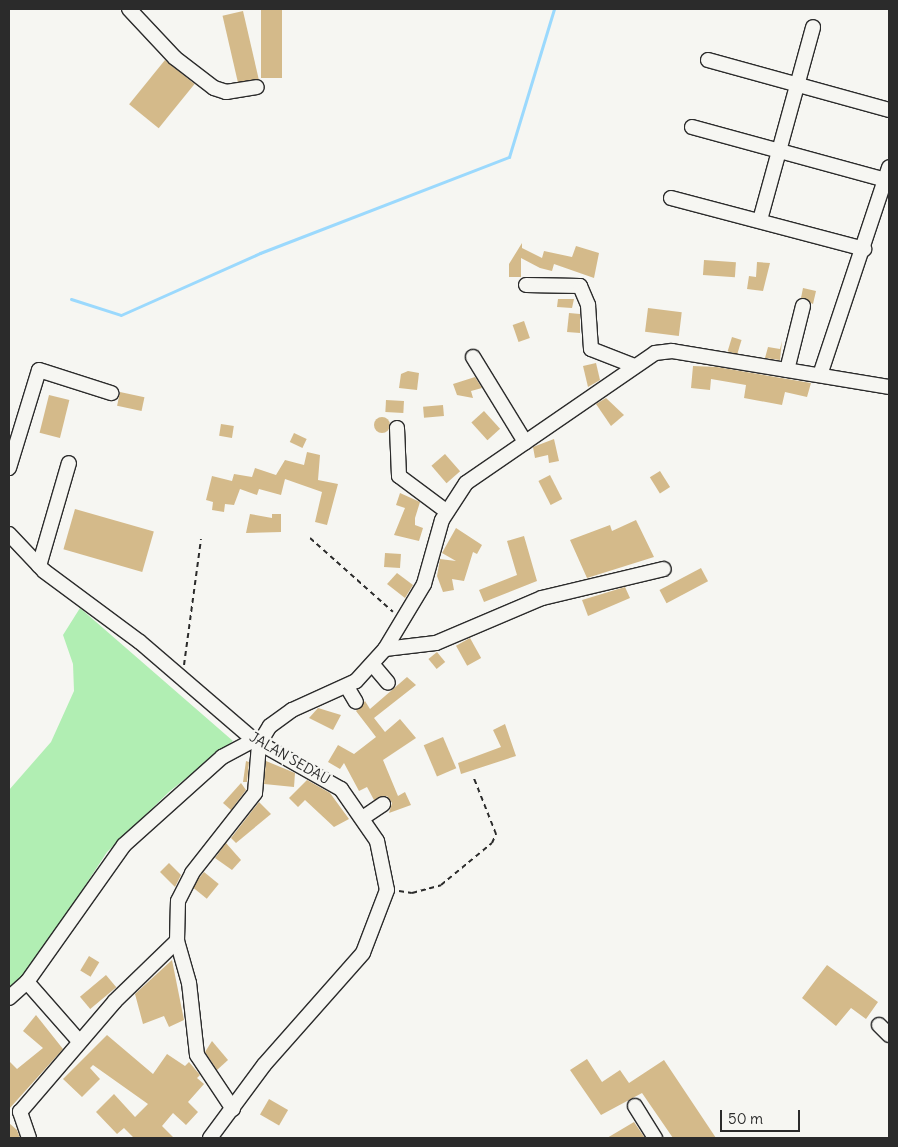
<!DOCTYPE html>
<style>
body{margin:0}
#map{position:relative;width:898px;height:1147px;overflow:hidden;background:#f6f6f2;font-family:Delius,sans-serif}
div>[style]{position:absolute}
[style*='--x']{left:calc(var(--x)*1px);top:calc(var(--y)*1px);width:calc(var(--w)*1px);rotate:calc(var(--a)*1deg)}
.green>*{inset:0;background:#b1eeb3}
.stream>*{height:3px;margin:-1.5px;padding:0 1.5px;transform-origin:1.5px;border-radius:1.5px;background:#9bd9fd}
.building>*{inset:0;background:#d4ba8a;transform-origin:0 0}
.round{border-radius:50%}
.path>*{height:2px;margin-top:-1px;transform-origin:0;background:repeating-linear-gradient(90deg,#2b2b2b 0 5px,transparent 0 9px)}
.roads{filter:drop-shadow(1px 0 #2b2b2b) drop-shadow(-1px 0 #2b2b2b) drop-shadow(0 1px #2b2b2b) drop-shadow(0 -1px #2b2b2b)}
.minor>*{height:14px;margin:-7px;padding:0 7px;transform-origin:7px;border-radius:7px;background:#f6f6f2}
span{translate:-50% -50%;white-space:nowrap;text-align:center;line-height:1.15;-webkit-text-stroke:5px #f6f6f2;paint-order:stroke}
.street-label{font-size:14px;color:#2b2b2b}
.frame{position:absolute;inset:0;border:10px solid #2b2b2b;pointer-events:none}
.scale{position:absolute;left:720px;top:1110px;width:80px;height:22px;box-sizing:border-box;border:2px solid #2b2b2b;border-top:0;padding-left:6px;font-size:15px;line-height:18px;white-space:nowrap;color:#2b2b2b;-webkit-text-stroke:4px #f6f6f2;paint-order:stroke}
</style>
<div id="map">
<div class="green">
<div style="clip-path:polygon(80px 608px,233px 741px,170px 791px,107px 852px,23px 981px,9px 993px,9px 790px,51px 742px,74px 691px,73px 664px,63px 635px)"></div>
</div>
<div class="stream">
<div style="--x:71;--y:299;--w:52;--a:17.7"></div>
<div style="--x:121;--y:315;--w:152;--a:-24"></div>
<div style="--x:260;--y:253;--w:267;--a:-21.1"></div>
<div style="--x:509;--y:157;--w:155;--a:-73.1"></div>
</div>
<div class="building">
<div style="left:261px;top:9px;width:21px;height:69px"></div>
<div style="left:243px;top:11px;width:70px;height:21px;rotate:77deg"></div>
<div style="left:165px;top:60px;width:38px;height:57px;rotate:39deg"></div>
<div style="clip-path:polygon(522px 243px,522px 248px,542px 258px,544px 251px,572px 257px,576px 246px,599px 253px,594px 278px,554px 264px,552px 271px,540px 268px,521px 258px,521px 277px,509px 277px,509px 264px)"></div>
<div style="left:704px;top:260px;width:32px;height:15px;rotate:4deg"></div>
<div style="clip-path:polygon(757px 262px,770px 263px,763px 291px,747px 289px,749px 276px,756px 277px)"></div>
<div style="clip-path:polygon(803px 288px,816px 291px,813px 304px,801px 298px)"></div>
<div style="clip-path:polygon(558px 299px,574px 299px,572px 308px,557px 307px)"></div>
<div style="left:648px;top:308px;width:34px;height:24px;rotate:7deg"></div>
<div style="clip-path:polygon(569px 313px,580px 314px,580px 333px,567px 332px)"></div>
<div style="left:524px;top:321px;width:18px;height:12px;rotate:71deg"></div>
<div style="left:732px;top:337px;width:10px;height:15px;rotate:17deg"></div>
<div style="clip-path:polygon(782px 341px,780px 360px,765px 358px,768px 347px,780px 349px)"></div>
<div style="clip-path:polygon(596px 363px,600px 380px,588px 387px,583px 366px)"></div>
<div style="clip-path:polygon(693px 366px,717px 367px,811px 383px,807px 397px,785px 392px,782px 405px,744px 398px,746px 385px,711px 379px,710px 390px,691px 388px)"></div>
<div style="clip-path:polygon(408px 371px,419px 373px,417px 390px,399px 388px,401px 374px)"></div>
<div style="clip-path:polygon(475px 377px,482px 388px,471px 391px,473px 398px,457px 395px,453px 384px)"></div>
<div style="left:120px;top:392px;width:25px;height:14px;rotate:12deg"></div>
<div style="left:49px;top:395px;width:21px;height:39px;rotate:14deg"></div>
<div style="clip-path:polygon(606px 398px,624px 415px,611px 426px,596px 404px)"></div>
<div style="left:386px;top:400px;width:18px;height:12px;rotate:3deg"></div>
<div style="left:443px;top:405px;width:11px;height:20px;rotate:85deg"></div>
<div style="left:484px;top:411px;width:24px;height:17px;rotate:48deg"></div>
<div class="round" style="left:374px;top:417px;width:16px;height:16px"></div>
<div style="left:221px;top:424px;width:13px;height:12px;rotate:9deg"></div>
<div style="left:294px;top:433px;width:14px;height:10px;rotate:25deg"></div>
<div style="clip-path:polygon(554px 439px,559px 461px,549px 463px,548px 455px,535px 458px,533px 447px)"></div>
<div style="clip-path:polygon(307px 452px,320px 455px,318px 480px,338px 484px,327px 525px,315px 522px,322px 492px,285px 479px,281px 495px,259px 489px,257px 495px,240px 489px,234px 505px,225px 504px,224px 512px,212px 510px,213px 502px,206px 500px,212px 476px,232px 481px,234px 474px,252px 477px,255px 468px,276px 475px,285px 460px,304px 465px)"></div>
<div style="left:445px;top:454px;width:23px;height:18px;rotate:49deg"></div>
<div style="left:660px;top:471px;width:19px;height:12px;rotate:58deg"></div>
<div style="left:550px;top:475px;width:27px;height:13px;rotate:63deg"></div>
<div style="clip-path:polygon(400px 493px,420px 502px,415px 518px,415px 525px,423px 528px,419px 541px,394px 535px,405px 508px,396px 505px)"></div>
<div style="left:75px;top:509px;width:82px;height:42px;rotate:16deg"></div>
<div style="clip-path:polygon(250px 514px,272px 518px,272px 514px,281px 514px,281px 532px,246px 533px)"></div>
<div style="clip-path:polygon(636px 520px,654px 557px,587px 578px,570px 540px,610px 525px,612px 531px)"></div>
<div style="clip-path:polygon(456px 528px,482px 545px,477px 554px,473px 552px,464px 581px,452px 579px,454px 590px,443px 592px,437px 576px,440px 559px,456px 561px,442px 553px)"></div>
<div style="clip-path:polygon(524px 536px,537px 581px,484px 602px,479px 590px,517px 575px,507px 541px)"></div>
<div style="left:385px;top:553px;width:16px;height:14px;rotate:4deg"></div>
<div style="left:701px;top:568px;width:15px;height:47px;rotate:62deg"></div>
<div style="clip-path:polygon(397px 573px,413px 585px,405px 598px,387px 584px)"></div>
<div style="clip-path:polygon(625px 587px,630px 598px,588px 616px,582px 600px)"></div>
<div style="left:470px;top:638px;width:23px;height:16px;rotate:61deg"></div>
<div style="left:437px;top:652px;width:13px;height:11px;rotate:51deg"></div>
<div style="clip-path:polygon(407px 677px,416px 685px,374px 718px,385px 732px,400px 719px,416px 738px,383px 760px,398px 796px,405px 792px,411px 805px,389px 813px,392px 803px,387px 796px,374px 800px,367px 787px,359px 791px,344px 763px,340px 769px,328px 762px,338px 745px,354px 754px,376px 737px,356px 711px,365px 701px,370px 709px)"></div>
<div style="clip-path:polygon(318px 708px,341px 715px,333px 730px,309px 718px)"></div>
<div style="clip-path:polygon(505px 724px,516px 756px,461px 774px,458px 763px,501px 747px,493px 730px)"></div>
<div style="left:443px;top:737px;width:34px;height:21px;rotate:67deg"></div>
<div style="clip-path:polygon(246px 761px,249px 762px,247px 782px,243px 782px)"></div>
<div style="clip-path:polygon(266px 761px,295px 773px,294px 787px,264px 784px)"></div>
<div style="clip-path:polygon(307px 780px,330px 793px,349px 819px,334px 827px,305px 800px,298px 807px,289px 798px)"></div>
<div style="clip-path:polygon(241px 783px,246px 790px,231px 810px,223px 803px)"></div>
<div style="clip-path:polygon(259px 802px,271px 814px,236px 843px,231px 838px)"></div>
<div style="clip-path:polygon(226px 843px,241px 860px,232px 870px,215px 858px)"></div>
<div style="clip-path:polygon(169px 863px,181px 875px,175px 887px,160px 872px)"></div>
<div style="left:204px;top:872px;width:19px;height:19px;rotate:39deg"></div>
<div style="left:89px;top:956px;width:12px;height:17px;rotate:31deg"></div>
<div style="clip-path:polygon(172px 960px,184px 1020px,169px 1027px,164px 1016px,143px 1024px,135px 994px)"></div>
<div style="clip-path:polygon(827px 965px,878px 1002px,866px 1019px,851px 1008px,836px 1026px,802px 998px)"></div>
<div style="left:106px;top:975px;width:16px;height:34px;rotate:50deg"></div>
<div style="clip-path:polygon(36px 1015px,63px 1049px,9px 1109px,9px 1061px,17px 1069px,43px 1048px,23px 1031px)"></div>
<div style="clip-path:polygon(107px 1035px,153px 1074px,167px 1054px,185px 1066px,189px 1062px,200px 1075px,197px 1078px,204px 1084px,188px 1102px,198px 1112px,186px 1125px,173px 1113px,162px 1126px,174px 1138px,134px 1138px,124px 1128px,117px 1134px,96px 1112px,114px 1094px,135px 1117px,148px 1104px,93px 1065px,90px 1068px,100px 1079px,82px 1097px,63px 1079px)"></div>
<div style="clip-path:polygon(212px 1041px,228px 1060px,217px 1070px,205px 1052px)"></div>
<div style="clip-path:polygon(587px 1059px,602px 1082px,620px 1070px,629px 1083px,664px 1060px,716px 1138px,673px 1138px,642px 1093px,601px 1115px,570px 1070px)"></div>
<div style="left:269px;top:1099px;width:22px;height:18px;rotate:30deg"></div>
<div style="clip-path:polygon(634px 1122px,645px 1138px,607px 1138px)"></div>
<div style="clip-path:polygon(9px 1123px,17px 1130px,20px 1138px,9px 1138px)"></div>
</div>
<div class="path">
<div style="--x:310;--y:538;--w:111;--a:41.7"></div>
<div style="--x:184;--y:665;--w:127;--a:-82.3"></div>
<div style="--x:399;--y:891;--w:13;--a:9"></div>
<div style="--x:412;--y:893;--w:30;--a:-15"></div>
<div style="--x:441;--y:885;--w:66;--a:-39.5"></div>
<div style="--x:492;--y:843;--w:10;--a:-66"></div>
<div style="--x:496;--y:834;--w:62;--a:-111.6"></div>
</div>
<div class="roads">
<div class="minor">
<div style="--x:129;--y:9;--w:67;--a:46.8"></div>
<div style="--x:175;--y:58;--w:49;--a:37.6"></div>
<div style="--x:214;--y:88;--w:13;--a:18"></div>
<div style="--x:226;--y:92;--w:31;--a:-9"></div>
<div style="--x:708;--y:60;--w:188;--a:15.4"></div>
<div style="--x:692;--y:127;--w:201;--a:15.3"></div>
<div style="--x:671;--y:198;--w:200;--a:14.8"></div>
<div style="--x:760;--y:220;--w:200;--a:-74.6"></div>
<div style="--x:526;--y:285;--w:54;--a:1.1"></div>
<div style="--x:580;--y:286;--w:21;--a:67"></div>
<div style="--x:588;--y:305;--w:44;--a:86.1"></div>
<div style="--x:591;--y:349;--w:44;--a:21.3"></div>
<div style="--x:473;--y:357;--w:100;--a:58.5"></div>
<div style="--x:787;--y:370;--w:66;--a:-76"></div>
<div style="--x:820;--y:375;--w:219;--a:-71.6"></div>
<div style="--x:397;--y:428;--w:48;--a:87.6"></div>
<div style="--x:399;--y:476;--w:59;--a:36.7"></div>
<div style="--x:9;--y:468;--w:102;--a:-73"></div>
<div style="--x:39;--y:370;--w:76;--a:17.7"></div>
<div style="--x:9;--y:534;--w:51;--a:46.6"></div>
<div style="--x:44;--y:571;--w:119;--a:36.5"></div>
<div style="--x:140;--y:642;--w:150;--a:40.7"></div>
<div style="--x:254;--y:740;--w:100;--a:29.4"></div>
<div style="--x:341;--y:789;--w:63;--a:55.3"></div>
<div style="--x:377;--y:841;--w:50;--a:78.5"></div>
<div style="--x:387;--y:890;--w:67;--a:110.9"></div>
<div style="--x:363;--y:953;--w:149;--a:131.5"></div>
<div style="--x:264;--y:1065;--w:91;--a:126.5"></div>
<div style="--x:39;--y:566;--w:107;--a:-73.8"></div>
<div style="--x:385;--y:649;--w:51;--a:-6.7"></div>
<div style="--x:436;--y:643;--w:115;--a:-23"></div>
<div style="--x:542;--y:598;--w:125;--a:-13.4"></div>
<div style="--x:373;--y:665;--w:23;--a:50"></div>
<div style="--x:347;--y:687;--w:17;--a:59"></div>
<div style="--x:364;--y:817;--w:23;--a:-34"></div>
<div style="--x:27;--y:982;--w:79;--a:48.6"></div>
<div style="--x:9;--y:998;--w:24;--a:-42"></div>
<div style="--x:27;--y:982;--w:168;--a:-54.7"></div>
<div style="--x:124;--y:845;--w:132;--a:-41.9"></div>
<div style="--x:222;--y:757;--w:36;--a:-28"></div>
<div style="--x:879;--y:1025;--w:14;--a:45"></div>
<div style="--x:635;--y:1106;--w:38;--a:58"></div>
<div style="--x:233;--y:1109;--w:65;--a:-123.7"></div>
<div style="--x:197;--y:1055;--w:72;--a:-96.3"></div>
<div style="--x:189;--y:983;--w:44;--a:-105.9"></div>
<div style="--x:177;--y:941;--w:40;--a:-88.6"></div>
<div style="--x:178;--y:901;--w:31;--a:-63"></div>
<div style="--x:192;--y:873;--w:102;--a:-51.8"></div>
<div style="--x:255;--y:793;--w:49;--a:-85.3"></div>
<div style="--x:259;--y:744;--w:21;--a:-59"></div>
<div style="--x:270;--y:726;--w:27;--a:-36"></div>
<div style="--x:292;--y:710;--w:70;--a:-24.4"></div>
<div style="--x:356;--y:681;--w:43;--a:-47.8"></div>
<div style="--x:385;--y:649;--w:76;--a:-59"></div>
<div style="--x:424;--y:584;--w:66;--a:-74.3"></div>
<div style="--x:442;--y:520;--w:44;--a:-57"></div>
<div style="--x:466;--y:483;--w:229;--a:-34.5"></div>
<div style="--x:655;--y:353;--w:17;--a:-7"></div>
<div style="--x:672;--y:351;--w:220;--a:9.4"></div>
<div style="--x:29;--y:1138;--w:28;--a:-109"></div>
<div style="--x:20;--y:1112;--w:146;--a:-49.4"></div>
<div style="--x:115;--y:1001;--w:86;--a:-44.1"></div>
</div>
</div>
<div class="street-label">
<span style="left:290px;top:758px;rotate:30deg">JALAN SEDAU</span>
</div>
<div class="frame"></div>
<div class="scale">50 m</div>
</div>
